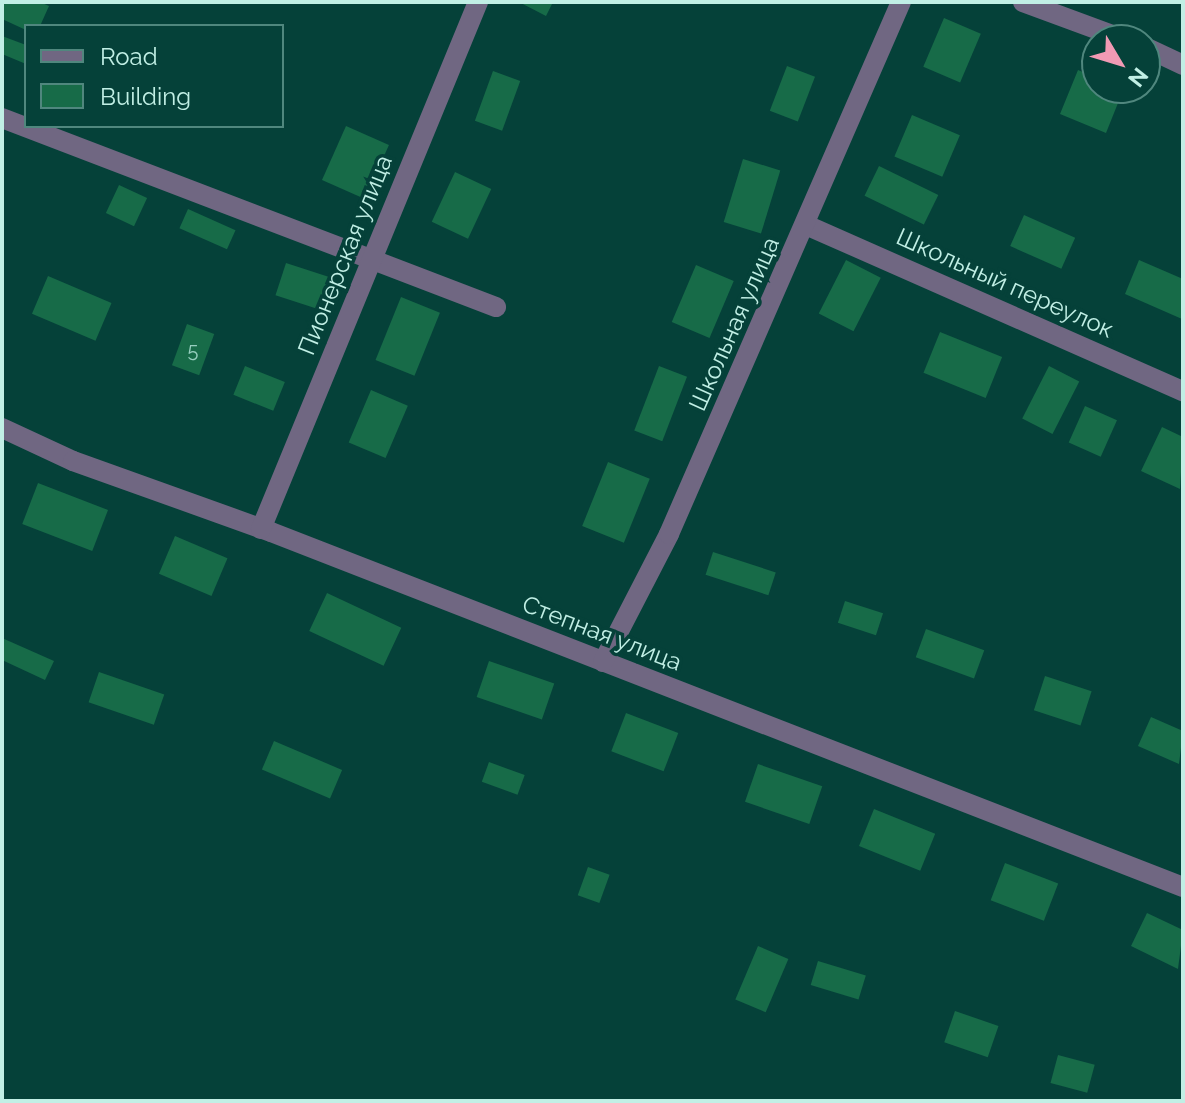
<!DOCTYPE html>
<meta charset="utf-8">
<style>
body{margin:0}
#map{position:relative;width:1185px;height:1103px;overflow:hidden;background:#054139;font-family:Raleway,sans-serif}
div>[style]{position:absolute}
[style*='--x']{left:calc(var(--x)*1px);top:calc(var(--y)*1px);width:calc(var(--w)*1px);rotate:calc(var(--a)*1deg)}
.building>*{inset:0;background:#176b48;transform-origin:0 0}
.street>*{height:20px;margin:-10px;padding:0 10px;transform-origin:10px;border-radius:10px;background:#706782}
span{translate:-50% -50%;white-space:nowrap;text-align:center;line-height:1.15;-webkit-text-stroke:7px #054139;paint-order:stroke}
.number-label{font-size:20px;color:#96cebe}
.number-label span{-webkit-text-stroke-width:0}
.street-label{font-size:24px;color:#c1efe5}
.frame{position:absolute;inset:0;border:4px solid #c1efe5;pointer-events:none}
.legend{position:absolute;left:24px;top:24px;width:260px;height:104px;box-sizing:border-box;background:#054139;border:2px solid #50877e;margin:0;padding:10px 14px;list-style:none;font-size:24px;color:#c1efe5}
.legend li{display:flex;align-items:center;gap:16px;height:40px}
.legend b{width:40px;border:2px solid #50877e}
.north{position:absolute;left:1081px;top:24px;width:80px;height:80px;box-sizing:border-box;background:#054139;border:2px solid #50877e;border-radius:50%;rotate:128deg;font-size:22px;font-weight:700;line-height:32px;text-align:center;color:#c1efe5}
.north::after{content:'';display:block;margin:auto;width:28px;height:36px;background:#f19ab4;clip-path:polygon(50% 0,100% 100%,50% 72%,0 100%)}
</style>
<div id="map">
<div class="building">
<div style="clip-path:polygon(2px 2px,40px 2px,49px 6px,40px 26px,26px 30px,2px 19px)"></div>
<div style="clip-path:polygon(519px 2px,553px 2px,546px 16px)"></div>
<div style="left:944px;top:18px;width:40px;height:53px;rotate:23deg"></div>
<div style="clip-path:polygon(2px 36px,26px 45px,26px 64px,2px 54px)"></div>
<div style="left:787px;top:66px;width:30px;height:48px;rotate:21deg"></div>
<div style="clip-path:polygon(1078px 70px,1097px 78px,1097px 88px,1124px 88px,1106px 133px,1060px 114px)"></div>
<div style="left:493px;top:71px;width:29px;height:53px;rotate:20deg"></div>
<div style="left:912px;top:115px;width:52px;height:45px;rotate:23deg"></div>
<div style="left:346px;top:126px;width:47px;height:59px;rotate:24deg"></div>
<div style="left:743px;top:159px;width:39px;height:66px;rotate:17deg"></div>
<div style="left:879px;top:166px;width:66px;height:33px;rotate:26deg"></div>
<div style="left:455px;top:172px;width:40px;height:55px;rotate:25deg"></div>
<div style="left:119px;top:185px;width:31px;height:31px;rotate:25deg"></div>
<div style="left:188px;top:209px;width:52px;height:21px;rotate:24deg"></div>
<div style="left:1024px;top:215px;width:56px;height:34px;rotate:24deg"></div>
<div style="left:846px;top:260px;width:39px;height:60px;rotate:27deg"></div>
<div style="clip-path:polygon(1139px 260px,1183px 279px,1182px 319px,1125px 294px)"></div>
<div style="left:286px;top:263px;width:47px;height:34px;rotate:18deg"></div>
<div style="left:696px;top:265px;width:41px;height:62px;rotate:23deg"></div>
<div style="left:48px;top:276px;width:69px;height:41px;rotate:23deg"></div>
<div style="left:401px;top:297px;width:42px;height:68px;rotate:22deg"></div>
<div style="left:187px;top:324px;width:29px;height:44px;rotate:20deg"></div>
<div style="left:940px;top:332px;width:67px;height:44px;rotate:22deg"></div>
<div style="left:245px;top:366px;width:43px;height:31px;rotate:22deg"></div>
<div style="left:659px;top:366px;width:30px;height:69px;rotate:21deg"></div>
<div style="left:1049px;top:366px;width:34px;height:59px;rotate:27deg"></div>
<div style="left:371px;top:390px;width:40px;height:57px;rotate:23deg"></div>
<div style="left:1085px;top:406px;width:35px;height:40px;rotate:24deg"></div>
<div style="clip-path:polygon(1162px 427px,1183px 437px,1180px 489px,1141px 471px)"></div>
<div style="left:608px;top:462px;width:45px;height:69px;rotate:22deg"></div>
<div style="left:38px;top:483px;width:75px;height:44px;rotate:21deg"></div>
<div style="left:175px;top:536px;width:57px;height:41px;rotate:23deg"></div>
<div style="left:713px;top:552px;width:66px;height:24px;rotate:18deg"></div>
<div style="left:327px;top:593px;width:82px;height:42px;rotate:25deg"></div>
<div style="left:845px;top:601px;width:40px;height:23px;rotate:18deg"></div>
<div style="left:926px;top:629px;width:62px;height:30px;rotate:20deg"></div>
<div style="clip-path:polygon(2px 638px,54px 661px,45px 680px,2px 660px)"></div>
<div style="left:489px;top:661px;width:69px;height:38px;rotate:19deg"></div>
<div style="left:99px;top:672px;width:69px;height:32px;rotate:19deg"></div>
<div style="left:1045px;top:676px;width:49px;height:36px;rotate:18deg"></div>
<div style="left:626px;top:713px;width:56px;height:41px;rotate:21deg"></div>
<div style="clip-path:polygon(1151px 717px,1183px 731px,1179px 764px,1138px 746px)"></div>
<div style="left:274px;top:741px;width:74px;height:31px;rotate:23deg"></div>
<div style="left:489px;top:762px;width:38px;height:21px;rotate:20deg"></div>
<div style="left:758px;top:764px;width:68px;height:40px;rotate:19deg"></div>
<div style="left:874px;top:809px;width:66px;height:40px;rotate:22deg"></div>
<div style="left:1005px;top:863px;width:57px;height:40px;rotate:21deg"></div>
<div style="left:588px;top:867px;width:23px;height:30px;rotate:20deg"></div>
<div style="clip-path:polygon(1147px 913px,1183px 930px,1178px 969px,1131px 946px)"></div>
<div style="left:758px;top:946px;width:33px;height:58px;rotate:23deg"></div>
<div style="left:818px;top:961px;width:50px;height:25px;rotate:17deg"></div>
<div style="left:955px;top:1011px;width:46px;height:33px;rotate:19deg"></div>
<div style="left:1058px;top:1055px;width:38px;height:29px;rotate:15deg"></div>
</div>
<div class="street">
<div style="--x:1023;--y:2;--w:110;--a:20.3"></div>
<div style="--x:1145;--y:47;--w:42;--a:25.3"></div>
<div style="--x:2;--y:118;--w:529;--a:20.94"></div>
<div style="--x:806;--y:225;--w:412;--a:23.8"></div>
<div style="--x:2;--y:428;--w:78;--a:24.9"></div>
<div style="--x:73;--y:461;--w:210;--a:19.7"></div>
<div style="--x:271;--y:532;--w:979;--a:21.27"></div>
<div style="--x:261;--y:529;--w:570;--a:-67.62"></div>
<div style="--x:603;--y:662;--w:144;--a:-62.7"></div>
<div style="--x:669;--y:534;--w:580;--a:-66.44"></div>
</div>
<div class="number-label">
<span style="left:193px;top:350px">5</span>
</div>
<div class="street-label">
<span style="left:345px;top:255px;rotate:-68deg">Пионерская улица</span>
<span style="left:1005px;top:283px;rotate:24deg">Школьный переулок</span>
<span style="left:734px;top:324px;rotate:-66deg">Школьная улица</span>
<span style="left:602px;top:633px;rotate:21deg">Степная улица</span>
</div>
<div class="frame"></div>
<ul class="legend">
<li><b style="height:10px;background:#706782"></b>Road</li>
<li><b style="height:22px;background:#176b48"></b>Building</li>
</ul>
<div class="north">N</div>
</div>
